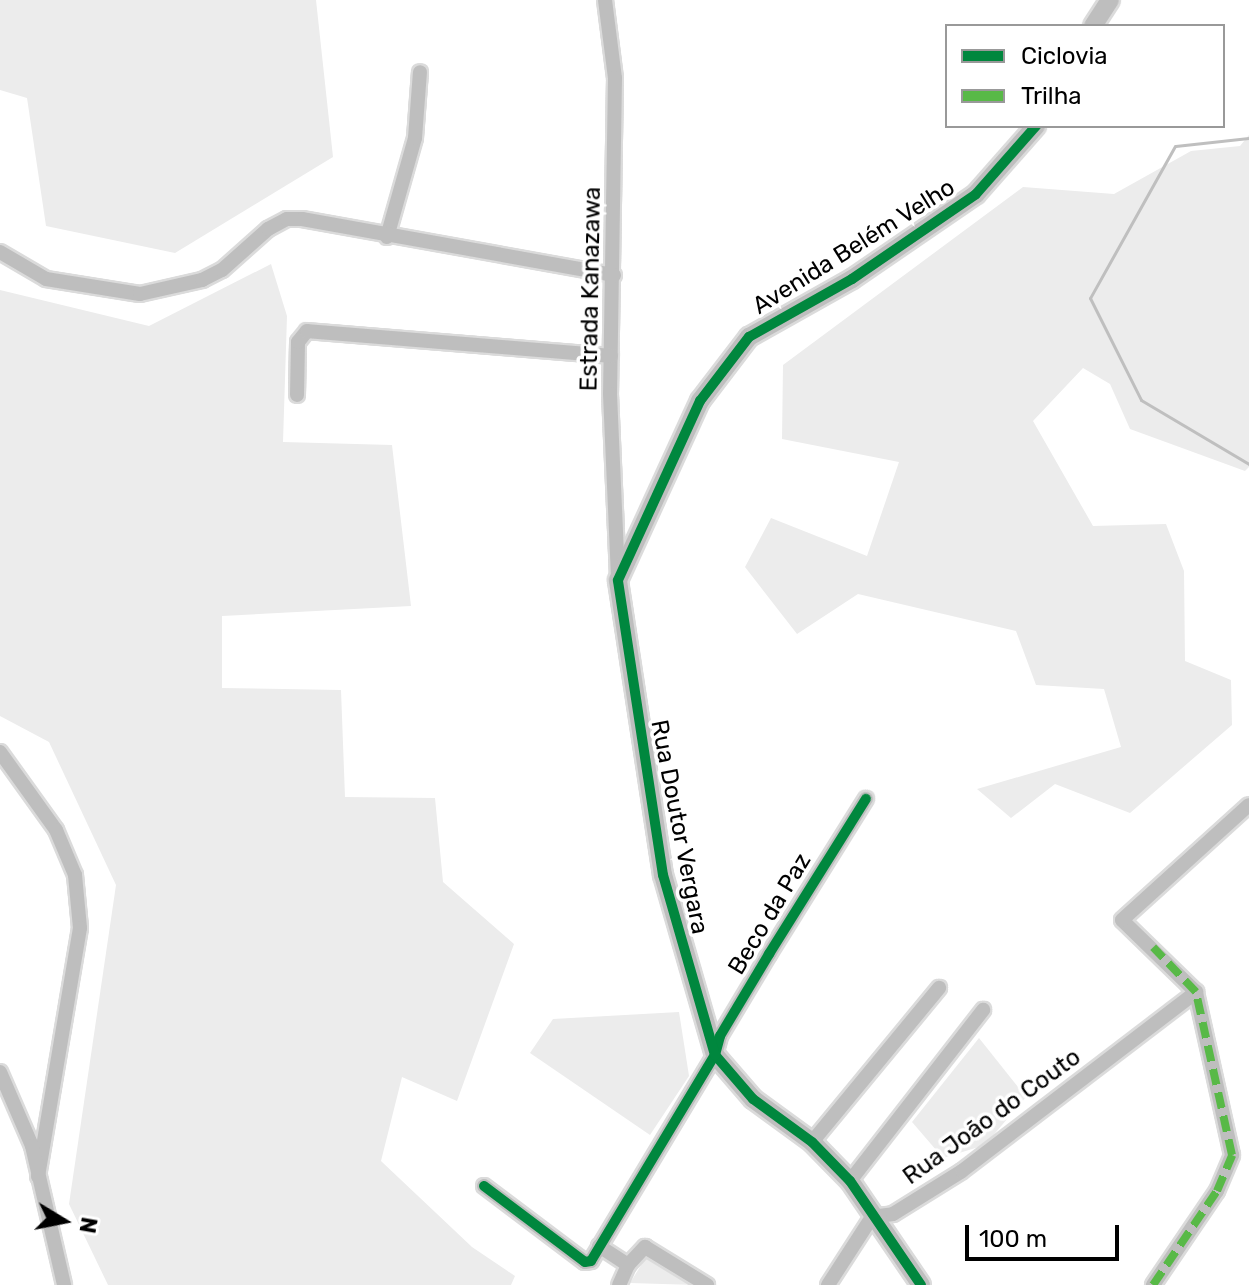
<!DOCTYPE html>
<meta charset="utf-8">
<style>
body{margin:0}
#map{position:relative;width:1249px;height:1285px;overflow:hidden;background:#fff;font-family:Rubik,sans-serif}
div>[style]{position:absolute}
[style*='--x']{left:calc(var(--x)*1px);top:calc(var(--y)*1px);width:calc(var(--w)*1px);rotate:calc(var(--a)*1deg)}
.green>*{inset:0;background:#ececec}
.stream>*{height:3px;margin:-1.5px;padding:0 1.5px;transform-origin:1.5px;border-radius:1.5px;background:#bfbfbf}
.roads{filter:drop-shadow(2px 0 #dbdbdb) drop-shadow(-2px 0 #dbdbdb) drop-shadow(0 2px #dbdbdb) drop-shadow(0 -2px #dbdbdb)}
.minor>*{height:14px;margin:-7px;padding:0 7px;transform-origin:7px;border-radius:7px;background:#bebebe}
.major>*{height:18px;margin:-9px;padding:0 9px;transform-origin:9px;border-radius:9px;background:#bebebe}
.quiet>*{height:8px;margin-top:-4px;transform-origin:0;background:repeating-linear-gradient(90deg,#58b947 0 16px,transparent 0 24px)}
.cycleway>*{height:10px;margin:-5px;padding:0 5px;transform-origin:5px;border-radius:5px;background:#00873e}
span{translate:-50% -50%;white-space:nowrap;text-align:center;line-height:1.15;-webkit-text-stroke:7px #fff;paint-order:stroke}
.street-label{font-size:24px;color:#000}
.legend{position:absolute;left:945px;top:24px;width:280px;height:104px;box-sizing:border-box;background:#fff;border:2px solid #999;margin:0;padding:10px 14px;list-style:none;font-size:24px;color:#000}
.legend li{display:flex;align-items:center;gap:16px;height:40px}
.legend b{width:40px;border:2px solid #999}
.north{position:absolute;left:24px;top:1181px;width:80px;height:80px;-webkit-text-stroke:6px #fff;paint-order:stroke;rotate:100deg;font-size:22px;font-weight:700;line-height:32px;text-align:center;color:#000}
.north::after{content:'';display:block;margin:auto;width:28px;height:36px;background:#000;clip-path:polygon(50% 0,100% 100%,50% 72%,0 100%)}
.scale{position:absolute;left:965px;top:1225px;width:154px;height:36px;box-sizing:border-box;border:4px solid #000;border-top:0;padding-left:10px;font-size:24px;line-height:28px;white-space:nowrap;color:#000;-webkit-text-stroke:6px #fff;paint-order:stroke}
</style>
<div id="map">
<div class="green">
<div style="clip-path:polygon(0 0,316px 0,333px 157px,175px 253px,46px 226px,27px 98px,0 90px)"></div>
<div style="clip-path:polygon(1249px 135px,1249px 467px,1245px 471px,1130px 429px,1110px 384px,1083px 368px,1033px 421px,1093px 526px,1166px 524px,1184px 571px,1185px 661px,1231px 680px,1232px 725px,1130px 813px,1055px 784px,1011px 818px,977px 789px,1121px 747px,1104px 689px,1036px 685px,1016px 631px,858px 594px,797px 634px,745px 567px,771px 518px,867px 556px,899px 462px,782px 439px,783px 365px,1023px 187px,1114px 194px,1191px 151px,1240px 146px)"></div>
<div style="clip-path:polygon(271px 264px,287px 316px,283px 442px,392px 445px,411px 606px,222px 616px,222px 688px,341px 690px,345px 797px,435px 798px,443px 882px,514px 944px,457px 1101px,402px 1077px,381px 1161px,472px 1247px,515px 1276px,511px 1285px,108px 1285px,69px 1204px,116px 885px,49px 742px,0 716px,0 290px,149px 326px)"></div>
<div style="clip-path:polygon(679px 1012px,689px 1076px,650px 1135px,530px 1053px,553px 1019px)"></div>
<div style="clip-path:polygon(979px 1038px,1026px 1097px,985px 1145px,943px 1158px,912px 1122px)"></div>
<div style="clip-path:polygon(648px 1254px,695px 1285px,630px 1283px)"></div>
</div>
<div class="stream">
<div style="--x:1249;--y:138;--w:74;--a:173.8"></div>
<div style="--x:1175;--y:146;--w:174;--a:119.2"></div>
<div style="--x:1090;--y:298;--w:114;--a:63.4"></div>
<div style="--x:1141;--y:400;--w:126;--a:30.7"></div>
</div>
<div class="roads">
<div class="minor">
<div style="--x:605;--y:0;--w:79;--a:82.7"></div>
<div style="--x:615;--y:78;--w:316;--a:90.9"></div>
<div style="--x:610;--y:394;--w:185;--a:87.5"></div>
<div style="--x:387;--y:237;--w:103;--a:-74.2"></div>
<div style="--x:415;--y:138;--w:66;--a:-85.7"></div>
<div style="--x:0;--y:252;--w:53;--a:30.4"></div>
<div style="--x:46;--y:279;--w:95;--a:9.1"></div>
<div style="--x:140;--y:294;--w:64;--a:-12.7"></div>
<div style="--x:202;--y:280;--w:22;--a:-27"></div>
<div style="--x:222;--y:270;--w:62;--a:-41.7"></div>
<div style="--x:268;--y:229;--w:21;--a:-28"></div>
<div style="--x:287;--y:219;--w:15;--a:0"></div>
<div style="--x:302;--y:219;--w:317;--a:10.2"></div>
<div style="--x:297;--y:395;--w:53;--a:-88.9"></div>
<div style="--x:298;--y:342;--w:14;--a:-51"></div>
<div style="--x:307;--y:331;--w:305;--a:4.7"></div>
<div style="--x:0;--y:752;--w:96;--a:54.3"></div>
<div style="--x:56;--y:830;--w:49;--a:67.1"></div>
<div style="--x:75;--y:875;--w:53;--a:84.6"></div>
<div style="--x:80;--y:928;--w:252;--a:99.6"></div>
<div style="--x:0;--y:1072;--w:81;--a:66.6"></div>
<div style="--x:32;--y:1146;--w:143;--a:77"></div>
<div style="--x:812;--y:1142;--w:200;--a:-50.5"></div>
<div style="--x:850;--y:1181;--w:217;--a:-52.1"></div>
<div style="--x:484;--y:1186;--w:126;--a:37"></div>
<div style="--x:585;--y:1262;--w:6;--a:-9"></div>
<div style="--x:591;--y:1261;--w:240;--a:-59"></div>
<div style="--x:715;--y:1055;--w:20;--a:-75"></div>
<div style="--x:720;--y:1036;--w:96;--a:-59.1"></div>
<div style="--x:769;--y:954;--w:183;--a:-58"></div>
<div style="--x:599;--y:1246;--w:35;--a:33"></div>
<div style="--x:628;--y:1265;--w:22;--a:114"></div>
<div style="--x:628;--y:1265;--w:25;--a:-47"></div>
<div style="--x:645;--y:1247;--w:73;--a:31.5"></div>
<div style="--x:828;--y:1285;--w:81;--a:-57.1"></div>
<div style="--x:872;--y:1217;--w:21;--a:-8"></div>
<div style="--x:893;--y:1214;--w:81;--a:-31.9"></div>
<div style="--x:962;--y:1171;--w:295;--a:-37.4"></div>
<div style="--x:1153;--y:1285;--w:114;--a:-55.8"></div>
<div style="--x:1217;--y:1191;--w:39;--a:-67"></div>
<div style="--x:1232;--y:1155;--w:167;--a:-102.5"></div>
<div style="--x:1196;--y:992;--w:103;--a:-135.8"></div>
<div style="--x:1122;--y:920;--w:171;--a:-42.2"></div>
</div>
<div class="major">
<div style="--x:1093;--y:26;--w:31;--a:-57"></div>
<div style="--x:921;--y:1285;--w:126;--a:-124.3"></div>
<div style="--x:850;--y:1181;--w:54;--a:-134.3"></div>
<div style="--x:812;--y:1142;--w:73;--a:-143.9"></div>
<div style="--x:753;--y:1099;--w:58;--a:-130.8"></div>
<div style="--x:715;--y:1055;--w:187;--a:-106.1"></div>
<div style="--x:663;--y:875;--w:298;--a:-98.7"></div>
<div style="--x:618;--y:580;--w:197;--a:-65.4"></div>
<div style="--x:700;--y:401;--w:81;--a:-52.6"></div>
<div style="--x:749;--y:337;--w:118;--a:-29.4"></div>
<div style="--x:852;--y:279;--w:150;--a:-34.4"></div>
<div style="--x:976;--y:194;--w:91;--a:-48.6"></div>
</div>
</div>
<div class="quiet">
<div style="--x:1153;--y:1285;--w:114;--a:-55.8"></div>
<div style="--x:1217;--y:1191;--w:39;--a:-67"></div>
<div style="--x:1232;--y:1155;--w:167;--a:-102.5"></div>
<div style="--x:1196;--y:992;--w:62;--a:-133.7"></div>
</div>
<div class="cycleway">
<div style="--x:484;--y:1186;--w:126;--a:37"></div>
<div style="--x:585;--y:1262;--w:6;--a:-9"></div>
<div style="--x:591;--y:1261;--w:240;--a:-59"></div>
<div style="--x:715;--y:1055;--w:20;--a:-75"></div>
<div style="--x:720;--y:1036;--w:96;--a:-59.1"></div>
<div style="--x:769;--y:954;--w:183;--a:-58"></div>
<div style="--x:921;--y:1285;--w:126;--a:-124.3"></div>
<div style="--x:850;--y:1181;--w:54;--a:-134.3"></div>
<div style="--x:812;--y:1142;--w:73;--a:-143.9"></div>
<div style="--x:753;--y:1099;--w:58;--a:-130.8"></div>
<div style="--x:715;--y:1055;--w:187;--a:-106.1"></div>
<div style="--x:663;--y:875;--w:298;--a:-98.7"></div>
<div style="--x:618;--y:580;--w:197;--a:-65.4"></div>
<div style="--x:700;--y:401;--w:81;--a:-52.6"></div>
<div style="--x:749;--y:337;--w:118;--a:-29.4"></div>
<div style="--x:852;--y:279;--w:150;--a:-34.4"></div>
<div style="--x:976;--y:194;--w:91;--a:-48.6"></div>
</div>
<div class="street-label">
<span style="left:854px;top:247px;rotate:-32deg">Avenida Belém Velho</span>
<span style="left:591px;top:289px;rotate:-89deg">Estrada Kanazawa</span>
<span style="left:679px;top:827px;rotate:79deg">Rua Doutor Vergara</span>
<span style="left:770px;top:914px;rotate:-59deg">Beco da Paz</span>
<span style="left:992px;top:1117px;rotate:-36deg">Rua João do Couto</span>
</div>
<ul class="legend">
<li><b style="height:10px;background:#00873e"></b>Ciclovia</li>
<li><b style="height:10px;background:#58b947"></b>Trilha</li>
</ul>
<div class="north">N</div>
<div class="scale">100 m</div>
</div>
